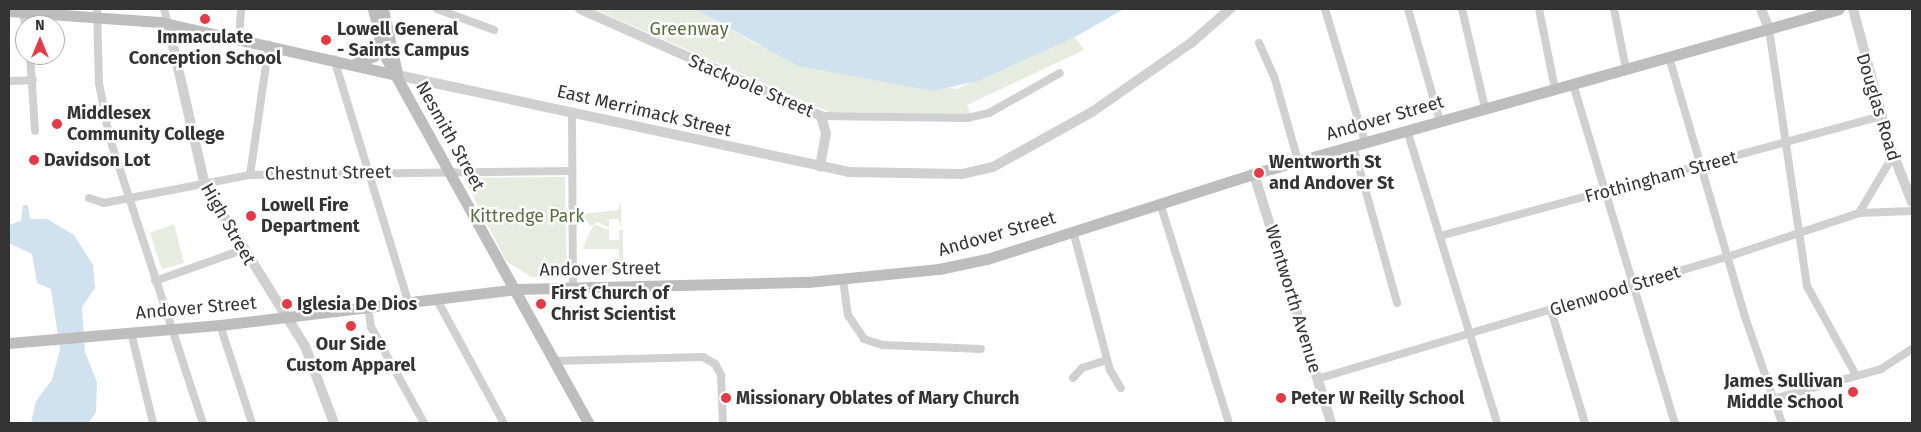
<!DOCTYPE html>
<style>
body{margin:0}
#map{position:relative;width:1921px;height:432px;overflow:hidden;background:#fff;font-family:"Fira Sans",sans-serif}
div>[style]{position:absolute}
[style*='--x']{left:calc(var(--x)*1px);top:calc(var(--y)*1px);width:calc(var(--w)*1px);rotate:calc(var(--a)*1deg)}
.green>*{inset:0;background:#e6ecdf}
.water>*{inset:0;background:#cfe2ee}
.minor>*{height:8px;margin:-4px;padding:0 4px;transform-origin:4px;border-radius:4px;background:#d0d0d0}
.tertiary>*{height:10px;margin:-5px;padding:0 5px;transform-origin:5px;border-radius:5px;background:#d0d0d0}
.secondary>*{height:11px;margin:-5.5px;padding:0 5.5px;transform-origin:5.5px;border-radius:5.5px;background:#bdbdbd}
.dots>*{width:14px;height:14px;translate:-50% -50%;box-sizing:border-box;border:2px solid #fff;border-radius:50%}
span{translate:-50% -50%;white-space:nowrap;text-align:center;line-height:1.15;-webkit-text-stroke:5px #fff;paint-order:stroke}
.park-label{font-size:18px;color:#56703f}
.poi-label{font-size:18px;color:#333;font-weight:700}
.left{translate:0 -50%;text-align:left}
.right{translate:-100% -50%;text-align:right}
.street-label{font-size:18px;color:#333}
.frame{position:absolute;inset:0;border:10px solid #333;pointer-events:none}
.north{position:absolute;left:15px;top:15px;width:50px;height:50px;box-sizing:border-box;background:#fff;border:1px solid #adadad;border-radius:50%;rotate:0deg;font-size:14px;font-weight:700;line-height:20px;text-align:center;color:#333}
.north::after{content:'';display:block;margin:auto;width:18px;height:22px;background:#e63946;clip-path:polygon(50% 0,100% 100%,50% 72%,0 100%)}
</style>
<div id="map">
<div class="green">
<div style="clip-path:polygon(594px 9px,694px 9px,758px 45px,956px 89px,1075px 37px,1084px 50px,967px 105px,971px 115px,829px 112px)"></div>
<div style="clip-path:polygon(565px 177px,567px 277px,531px 277px,506px 261px,464px 178px)"></div>
<div style="clip-path:polygon(621px 202px,621px 227px,618px 219px,609px 219px,609px 228px,598px 222px,590px 226px,582px 214px,618px 210px)"></div>
<div style="clip-path:polygon(174px 224px,184px 263px,162px 269px,150px 233px)"></div>
<div style="clip-path:polygon(594px 224px,609px 230px,609px 240px,619px 240px,619px 230px,623px 230px,623px 273px,582px 273px,582px 268px,619px 268px,619px 249px,582px 249px)"></div>
</div>
<div class="water">
<div style="clip-path:polygon(694px 9px,1124px 9px,1075px 37px,978px 81px,933px 91px,798px 66px)"></div>
<div style="clip-path:polygon(23px 205px,28px 205px,30px 219px,47px 219px,74px 235px,93px 265px,95px 288px,82px 307px,85px 352px,97px 382px,96px 412px,89px 423px,31px 423px,36px 401px,52px 380px,60px 349px,51px 289px,37px 283px,32px 254px,9px 243px,9px 225px,21px 221px)"></div>
</div>
<div class="minor">
<div style="--x:97;--y:9;--w:74;--a:88.5"></div>
<div style="--x:99;--y:83;--w:54;--a:79.3"></div>
<div style="--x:109;--y:136;--w:302;--a:71.9"></div>
<div style="--x:164;--y:9;--w:16;--a:75"></div>
<div style="--x:437;--y:9;--w:61;--a:20.2"></div>
<div style="--x:1325;--y:9;--w:139;--a:73.3"></div>
<div style="--x:1408;--y:9;--w:116;--a:74.1"></div>
<div style="--x:1462;--y:9;--w:102;--a:76.9"></div>
<div style="--x:1539;--y:9;--w:82;--a:78.7"></div>
<div style="--x:1614;--y:9;--w:61;--a:78.7"></div>
<div style="--x:23;--y:10;--w:15;--a:82"></div>
<div style="--x:1769;--y:29;--w:260;--a:81.6"></div>
<div style="--x:1807;--y:286;--w:102;--a:61.2"></div>
<div style="--x:239;--y:39;--w:30;--a:-86"></div>
<div style="--x:1259;--y:43;--w:36;--a:66"></div>
<div style="--x:1274;--y:76;--w:88;--a:74.2"></div>
<div style="--x:30;--y:55;--w:76;--a:86.2"></div>
<div style="--x:1669;--y:57;--w:268;--a:73.7"></div>
<div style="--x:1744;--y:314;--w:115;--a:70.8"></div>
<div style="--x:334;--y:59;--w:253;--a:73"></div>
<div style="--x:9;--y:81;--w:24;--a:-2"></div>
<div style="--x:1573;--y:84;--w:354;--a:73.3"></div>
<div style="--x:572;--y:112;--w:176;--a:89.7"></div>
<div style="--x:821;--y:116;--w:146;--a:0.8"></div>
<div style="--x:967;--y:118;--w:23;--a:-13"></div>
<div style="--x:989;--y:113;--w:81;--a:-29.4"></div>
<div style="--x:1407;--y:130;--w:307;--a:72.9"></div>
<div style="--x:1353;--y:146;--w:163;--a:74.3"></div>
<div style="--x:250;--y:175;--w:132;--a:-81.7"></div>
<div style="--x:89;--y:198;--w:16;--a:18"></div>
<div style="--x:104;--y:203;--w:149;--a:-10.9"></div>
<div style="--x:250;--y:175;--w:322;--a:-0.7"></div>
<div style="--x:1160;--y:203;--w:231;--a:72.6"></div>
<div style="--x:1859;--y:213;--w:66;--a:-59.2"></div>
<div style="--x:1073;--y:231;--w:144;--a:75.1"></div>
<div style="--x:1110;--y:370;--w:21;--a:59"></div>
<div style="--x:1440;--y:236;--w:457;--a:-15.2"></div>
<div style="--x:843;--y:280;--w:35;--a:82"></div>
<div style="--x:848;--y:315;--w:29;--a:56"></div>
<div style="--x:864;--y:339;--w:20;--a:18"></div>
<div style="--x:883;--y:345;--w:98;--a:2.3"></div>
<div style="--x:155;--y:281;--w:92;--a:-19.6"></div>
<div style="--x:436;--y:298;--w:142;--a:61.5"></div>
<div style="--x:368;--y:306;--w:21;--a:82"></div>
<div style="--x:371;--y:327;--w:110;--a:61.1"></div>
<div style="--x:1551;--y:310;--w:118;--a:73.3"></div>
<div style="--x:220;--y:325;--w:103;--a:71.9"></div>
<div style="--x:131;--y:332;--w:94;--a:76.4"></div>
<div style="--x:554;--y:361;--w:149;--a:-1.5"></div>
<div style="--x:703;--y:357;--w:14;--a:30"></div>
<div style="--x:715;--y:364;--w:13;--a:61"></div>
<div style="--x:721;--y:375;--w:48;--a:87.6"></div>
<div style="--x:1073;--y:378;--w:13;--a:-48"></div>
<div style="--x:1082;--y:368;--w:26;--a:-18"></div>
<div style="--x:1317;--y:379;--w:428;--a:-16.6"></div>
<div style="--x:1727;--y:257;--w:139;--a:-18.4"></div>
<div style="--x:1859;--y:213;--w:53;--a:-2.2"></div>
<div style="--x:1773;--y:399;--w:112;--a:-15.5"></div>
<div style="--x:1881;--y:369;--w:37;--a:-33"></div>
</div>
<div class="tertiary">
<div style="--x:580;--y:9;--w:264;--a:23.9"></div>
<div style="--x:821;--y:116;--w:18;--a:74"></div>
<div style="--x:826;--y:133;--w:34;--a:100"></div>
<div style="--x:1761;--y:9;--w:22;--a:68"></div>
<div style="--x:1853;--y:9;--w:142;--a:74.9"></div>
<div style="--x:1890;--y:146;--w:60;--a:68.6"></div>
<div style="--x:168;--y:24;--w:166;--a:77.1"></div>
<div style="--x:205;--y:186;--w:189;--a:58"></div>
<div style="--x:305;--y:346;--w:82;--a:69.4"></div>
<div style="--x:397;--y:75;--w:461;--a:12.1"></div>
<div style="--x:848;--y:172;--w:114;--a:1"></div>
<div style="--x:962;--y:174;--w:32;--a:-13"></div>
<div style="--x:993;--y:167;--w:113;--a:-29.1"></div>
<div style="--x:1092;--y:112;--w:121;--a:-34.9"></div>
<div style="--x:1191;--y:43;--w:52;--a:-41.1"></div>
<div style="--x:1254;--y:174;--w:261;--a:72.8"></div>
</div>
<div class="secondary">
<div style="--x:373;--y:9;--w:51;--a:75.1"></div>
<div style="--x:386;--y:58;--w:417;--a:61"></div>
<div style="--x:383;--y:9;--w:66;--a:77.7"></div>
<div style="--x:9;--y:11;--w:151;--a:4.2"></div>
<div style="--x:160;--y:22;--w:243;--a:12.6"></div>
<div style="--x:356;--y:63;--w:19;--a:-21"></div>
<div style="--x:374;--y:56;--w:19;--a:-74"></div>
<div style="--x:9;--y:343;--w:212;--a:-4.9"></div>
<div style="--x:220;--y:325;--w:298;--a:-6.9"></div>
<div style="--x:516;--y:289;--w:292;--a:-1.4"></div>
<div style="--x:808;--y:282;--w:132;--a:-5.7"></div>
<div style="--x:939;--y:269;--w:49;--a:-11.8"></div>
<div style="--x:987;--y:259;--w:290;--a:-17.7"></div>
<div style="--x:1263;--y:171;--w:598;--a:-15.71"></div>
</div>
<div class="dots">
<div style="left:205px;top:19px;background:#e63946"></div>
<div style="left:326px;top:40px;background:#e63946"></div>
<div style="left:57px;top:124px;background:#e63946"></div>
<div style="left:34px;top:160px;background:#e63946"></div>
<div style="left:1259px;top:173px;background:#e63946"></div>
<div style="left:251px;top:216px;background:#e63946"></div>
<div style="left:287px;top:304px;background:#e63946"></div>
<div style="left:541px;top:304px;background:#e63946"></div>
<div style="left:351px;top:326px;background:#e63946"></div>
<div style="left:1853px;top:392px;background:#e63946"></div>
<div style="left:726px;top:398px;background:#e63946"></div>
<div style="left:1281px;top:398px;background:#e63946"></div>
</div>
<div class="park-label">
<span style="left:689px;top:29px">Greenway</span>
<span style="left:527px;top:216px">Kittredge Park</span>
</div>
<div class="poi-label">
<span class="left" style="left:337px;top:40px">Lowell General<br>- Saints Campus</span>
<span style="left:205px;top:48px">Immaculate<br>Conception School</span>
<span class="left" style="left:67px;top:124px">Middlesex<br>Community College</span>
<span class="left" style="left:44px;top:160px">Davidson Lot</span>
<span class="left" style="left:1269px;top:173px">Wentworth St<br>and Andover St</span>
<span class="left" style="left:261px;top:216px">Lowell Fire<br>Department</span>
<span class="left" style="left:551px;top:304px">First Church of<br>Christ Scientist</span>
<span class="left" style="left:297px;top:304px">Iglesia De Dios</span>
<span style="left:351px;top:355px">Our Side<br>Custom Apparel</span>
<span class="right" style="left:1843px;top:392px">James Sullivan<br>Middle School</span>
<span class="left" style="left:736px;top:398px">Missionary Oblates of Mary Church</span>
<span class="left" style="left:1291px;top:398px">Peter W Reilly School</span>
</div>
<div class="street-label">
<span style="left:751px;top:86px;rotate:23deg">Stackpole Street</span>
<span style="left:1878px;top:107px;rotate:73deg">Douglas Road</span>
<span style="left:644px;top:111px;rotate:13deg">East Merrimack Street</span>
<span style="left:1385px;top:118px;rotate:-16deg">Andover Street</span>
<span style="left:450px;top:136px;rotate:61deg">Nesmith Street</span>
<span style="left:328px;top:173px;rotate:-1deg">Chestnut Street</span>
<span style="left:1661px;top:177px;rotate:-15deg">Frothingham Street</span>
<span style="left:228px;top:224px;rotate:60deg">High Street</span>
<span style="left:997px;top:234px;rotate:-16deg">Andover Street</span>
<span style="left:600px;top:269px;rotate:-1deg">Andover Street</span>
<span style="left:1615px;top:291px;rotate:-17deg">Glenwood Street</span>
<span style="left:1293px;top:299px;rotate:73deg">Wentworth Avenue</span>
<span style="left:196px;top:308px;rotate:-5deg">Andover Street</span>
</div>
<div class="frame"></div>
<div class="north">N</div>
</div>
